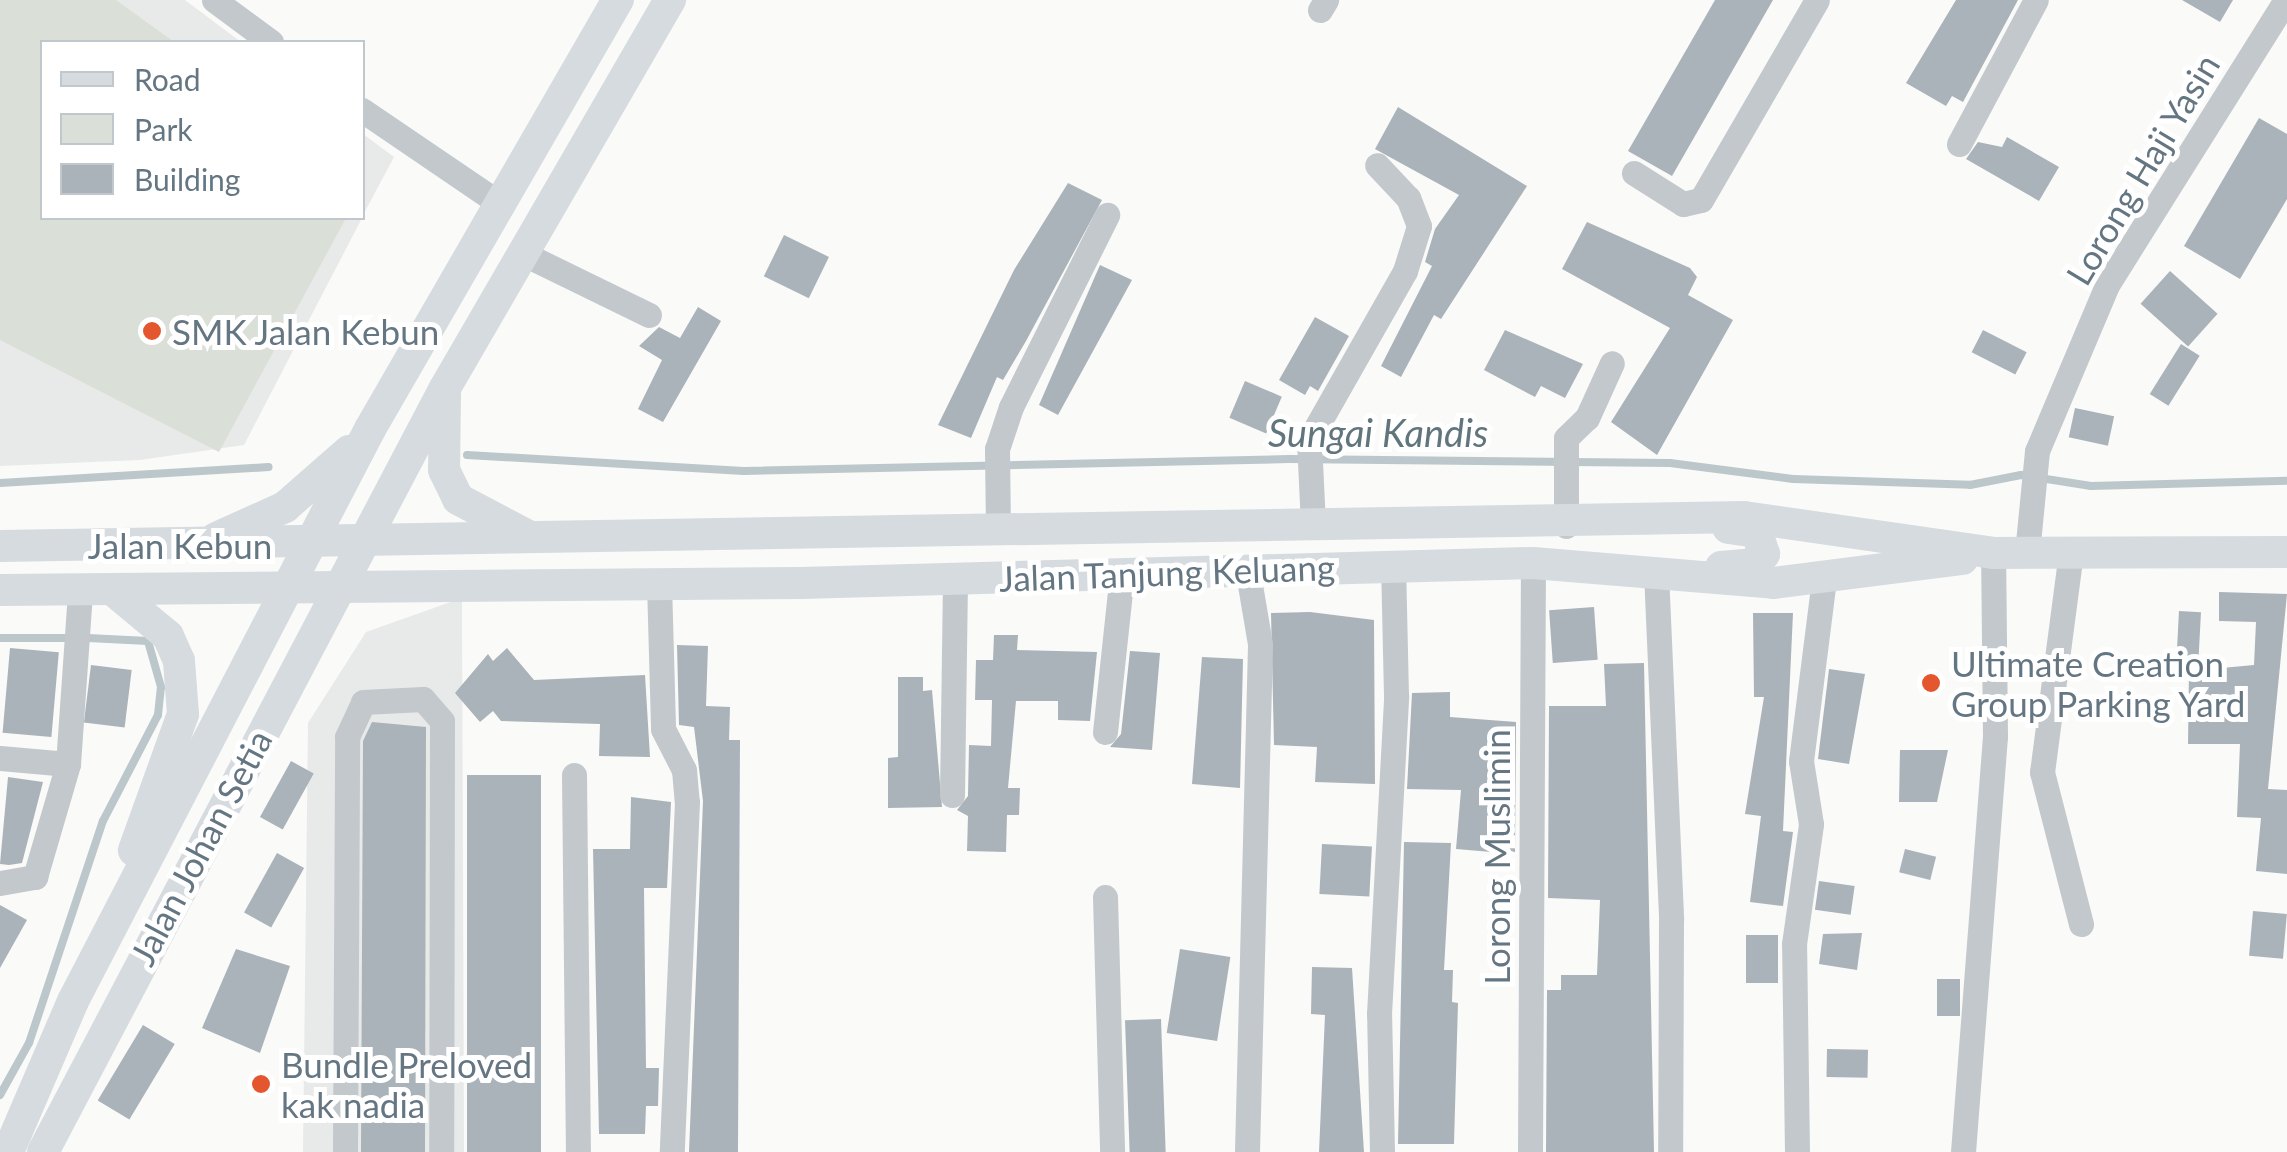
<!DOCTYPE html>
<style>
body{margin:0}
#map{position:relative;width:2287px;height:1152px;overflow:hidden;background:#fafaf8;font-family:Lato,sans-serif}
div>[style]{position:absolute}
[style*='--x']{left:calc(var(--x)*1px);top:calc(var(--y)*1px);width:calc(var(--w)*1px);rotate:calc(var(--a)*1deg)}
.built>*{inset:0;background:#e8e9e9}
.green>*{inset:0;background:#dadfd7}
.stream>*{height:8px;margin:-4px;padding:0 4px;transform-origin:4px;border-radius:4px;background:#bbc7cb}
.building>*{inset:0;background:#aab3b9;transform-origin:0 0}
.minor>*{height:25px;margin:-12.5px;padding:0 12.5px;transform-origin:12.5px;border-radius:12.5px;background:#c3c8cc}
.major>*{height:32px;margin:-16px;padding:0 16px;transform-origin:16px;border-radius:16px;background:#d6dbdf}
.dots>*{width:28px;height:28px;translate:-50% -50%;box-sizing:border-box;border:5px solid #fff;border-radius:50%}
span{translate:-50% -50%;white-space:nowrap;text-align:center;line-height:1.15;-webkit-text-stroke:10px #fff;paint-order:stroke}
.street-label{font-size:35px;color:#657683}
.poi-label{font-size:35px;color:#657683}
.left{translate:0 -50%;text-align:left}
.water-label{font-size:38px;color:#60757c;font-style:italic}
.legend{position:absolute;left:40px;top:40px;width:325px;height:180px;box-sizing:border-box;background:#fff;border:2px solid #c1c8cd;margin:0;padding:12px 18px;list-style:none;font-size:30px;color:#657683}
.legend li{display:flex;align-items:center;gap:20px;height:50px}
.legend b{width:50px;border:2px solid #c1c8cd}
</style>
<div id="map">
<div class="built">
<div style="clip-path:polygon(0 0,185px 0,241px 42px,42px 42px,42px 218px,362px 218px,244px 445px,140px 460px,0 466px)"></div>
<div style="clip-path:polygon(363px 134px,394px 157px,362px 217px)"></div>
<div style="clip-path:polygon(462px 598px,464px 1152px,303px 1152px,308px 723px,366px 632px)"></div>
</div>
<div class="green">
<div style="clip-path:polygon(0 0,116px 0,174px 42px,42px 42px,42px 218px,346px 218px,219px 452px,0 340px)"></div>
</div>
<div class="stream">
<div style="--x:467;--y:455;--w:277;--a:3.3"></div>
<div style="--x:744;--y:471;--w:545;--a:-1.26"></div>
<div style="--x:1289;--y:459;--w:381;--a:0.6"></div>
<div style="--x:1670;--y:463;--w:124;--a:7.4"></div>
<div style="--x:1793;--y:479;--w:177;--a:1.9"></div>
<div style="--x:1970;--y:485;--w:52;--a:-11.1"></div>
<div style="--x:2021;--y:475;--w:71;--a:8.9"></div>
<div style="--x:2091;--y:486;--w:196;--a:-1.5"></div>
<div style="--x:0;--y:483;--w:269;--a:-3.4"></div>
<div style="--x:0;--y:638;--w:69;--a:0"></div>
<div style="--x:0;--y:1095;--w:60;--a:-60.9"></div>
<div style="--x:29;--y:1043;--w:234;--a:-71.6"></div>
<div style="--x:103;--y:821;--w:119;--a:-62.6"></div>
<div style="--x:158;--y:715;--w:28;--a:-84"></div>
<div style="--x:161;--y:687;--w:48;--a:-105.8"></div>
<div style="--x:148;--y:641;--w:60;--a:-177.1"></div>
</div>
<div class="building">
<div style="clip-path:polygon(1715px 0,1773px 0,1672px 176px,1628px 151px)"></div>
<div style="clip-path:polygon(1956px 0,2018px 0,1963px 102px,1952px 96px,1946px 106px,1906px 83px)"></div>
<div style="clip-path:polygon(2182px 0,2233px 0,2220px 22px)"></div>
<div style="clip-path:polygon(1398px 107px,1527px 186px,1441px 319px,1434px 315px,1401px 377px,1381px 366px,1432px 266px,1425px 262px,1435px 229px,1459px 195px,1375px 149px)"></div>
<div style="clip-path:polygon(2259px 118px,2287px 134px,2287px 199px,2240px 279px,2184px 246px)"></div>
<div style="clip-path:polygon(2007px 137px,2059px 167px,2039px 201px,1966px 159px,1978px 142px,2002px 147px)"></div>
<div style="clip-path:polygon(1068px 183px,1102px 200px,1026px 341px,1003px 380px,997px 377px,971px 438px,938px 425px,1014px 270px)"></div>
<div style="clip-path:polygon(1587px 222px,1690px 268px,1697px 277px,1688px 295px,1733px 320px,1657px 455px,1611px 422px,1670px 328px,1562px 269px)"></div>
<div style="left:784px;top:235px;width:50px;height:46px;rotate:26deg"></div>
<div style="clip-path:polygon(1100px 265px,1132px 280px,1058px 415px,1039px 405px)"></div>
<div style="left:2170px;top:271px;width:64px;height:44px;rotate:42deg"></div>
<div style="clip-path:polygon(698px 307px,721px 321px,663px 422px,638px 409px,662px 360px,639px 346px,659px 327px,680px 338px)"></div>
<div style="clip-path:polygon(1315px 317px,1349px 336px,1318px 391px,1310px 386px,1305px 395px,1279px 380px)"></div>
<div style="clip-path:polygon(1505px 330px,1583px 364px,1565px 398px,1541px 386px,1535px 397px,1484px 370px)"></div>
<div style="left:1983px;top:330px;width:49px;height:25px;rotate:27deg"></div>
<div style="left:2181px;top:344px;width:22px;height:59px;rotate:32deg"></div>
<div style="left:1245px;top:381px;width:40px;height:40px;rotate:23deg"></div>
<div style="left:2075px;top:408px;width:40px;height:30px;rotate:12deg"></div>
<div style="clip-path:polygon(2219px 592px,2287px 594px,2268px 789px,2287px 790px,2287px 874px,2256px 871px,2261px 818px,2237px 817px,2240px 744px,2188px 744px,2189px 671px,2254px 665px,2256px 622px,2219px 621px)"></div>
<div style="left:1594px;top:607px;width:53px;height:45px;rotate:86deg"></div>
<div style="left:2179px;top:611px;width:22px;height:53px;rotate:3deg"></div>
<div style="clip-path:polygon(1310px 612px,1374px 620px,1375px 784px,1315px 782px,1317px 747px,1274px 745px,1271px 613px)"></div>
<div style="clip-path:polygon(1753px 613px,1793px 613px,1783px 831px,1793px 832px,1783px 906px,1750px 902px,1761px 816px,1745px 814px,1764px 697px,1754px 697px)"></div>
<div style="clip-path:polygon(994px 635px,1018px 635px,1017px 650px,1097px 652px,1090px 721px,1058px 720px,1058px 701px,1016px 701px,1008px 788px,1020px 788px,1019px 815px,1007px 815px,1006px 852px,967px 851px,968px 816px,957px 810px,968px 796px,969px 745px,991px 746px,992px 700px,975px 700px,976px 660px,993px 660px)"></div>
<div style="clip-path:polygon(677px 645px,708px 646px,706px 706px,730px 707px,729px 740px,740px 740px,738px 1152px,689px 1152px,703px 801px,694px 727px,679px 725px)"></div>
<div style="left:10px;top:648px;width:49px;height:85px;rotate:5deg"></div>
<div style="clip-path:polygon(507px 648px,534px 680px,645px 675px,650px 757px,599px 756px,600px 724px,501px 721px,493px 711px,480px 722px,455px 693px,488px 654px,493px 661px)"></div>
<div style="clip-path:polygon(1130px 651px,1160px 653px,1152px 750px,1110px 747px,1121px 734px)"></div>
<div style="clip-path:polygon(1202px 657px,1243px 659px,1240px 788px,1192px 784px)"></div>
<div style="clip-path:polygon(1644px 663px,1654px 1152px,1546px 1152px,1547px 990px,1561px 990px,1561px 975px,1597px 975px,1600px 900px,1548px 898px,1549px 706px,1606px 706px,1604px 664px)"></div>
<div style="left:91px;top:665px;width:41px;height:58px;rotate:7deg"></div>
<div style="clip-path:polygon(1829px 669px,1865px 674px,1849px 764px,1818px 759px)"></div>
<div style="clip-path:polygon(898px 677px,923px 677px,923px 691px,932px 690px,942px 807px,888px 808px,888px 758px,898px 757px)"></div>
<div style="clip-path:polygon(1450px 692px,1450px 717px,1516px 722px,1515px 854px,1456px 849px,1461px 790px,1407px 789px,1412px 693px)"></div>
<div style="clip-path:polygon(372px 722px,426px 727px,425px 1152px,361px 1152px,363px 741px)"></div>
<div style="clip-path:polygon(1900px 750px,1948px 750px,1937px 802px,1899px 802px)"></div>
<div style="left:291px;top:761px;width:26px;height:64px;rotate:29deg"></div>
<div style="left:541px;top:775px;width:377px;height:74px;rotate:90deg"></div>
<div style="clip-path:polygon(8px 777px,43px 782px,22px 863px,9px 865px,0 864px)"></div>
<div style="clip-path:polygon(631px 797px,671px 802px,667px 888px,644px 888px,646px 1068px,659px 1068px,658px 1106px,646px 1106px,645px 1134px,599px 1134px,593px 849px,630px 849px)"></div>
<div style="clip-path:polygon(1404px 842px,1451px 843px,1444px 970px,1453px 970px,1452px 1002px,1458px 1003px,1454px 1144px,1398px 1144px)"></div>
<div style="left:1322px;top:844px;width:50px;height:50px;rotate:3deg"></div>
<div style="left:1905px;top:849px;width:32px;height:24px;rotate:14deg"></div>
<div style="left:277px;top:853px;width:31px;height:68px;rotate:29deg"></div>
<div style="left:1819px;top:881px;width:36px;height:29px;rotate:8deg"></div>
<div style="clip-path:polygon(0 905px,27px 920px,0 968px)"></div>
<div style="left:2253px;top:911px;width:34px;height:45px;rotate:5deg"></div>
<div style="clip-path:polygon(1862px 933px,1857px 970px,1819px 964px,1823px 934px)"></div>
<div style="left:1778px;top:935px;width:48px;height:32px;rotate:90deg"></div>
<div style="clip-path:polygon(236px 949px,290px 966px,260px 1053px,202px 1028px)"></div>
<div style="left:1180px;top:949px;width:51px;height:85px;rotate:9deg"></div>
<div style="clip-path:polygon(1312px 967px,1352px 968px,1364px 1152px,1319px 1152px,1325px 1015px,1311px 1014px)"></div>
<div style="left:1937px;top:979px;width:23px;height:37px"></div>
<div style="left:1161px;top:1019px;width:133px;height:36px;rotate:88deg"></div>
<div style="left:143px;top:1025px;width:37px;height:88px;rotate:31deg"></div>
<div style="left:1827px;top:1049px;width:41px;height:28px;rotate:1deg"></div>
</div>
<div class="minor">
<div style="--x:214;--y:0;--w:71;--a:36.4"></div>
<div style="--x:1320;--y:10;--w:12;--a:-59"></div>
<div style="--x:362;--y:110;--w:166;--a:34.2"></div>
<div style="--x:1959;--y:144;--w:163;--a:-61.9"></div>
<div style="--x:1634;--y:173;--w:58;--a:32.3"></div>
<div style="--x:1683;--y:204;--w:18;--a:-13"></div>
<div style="--x:1701;--y:200;--w:231;--a:-59.9"></div>
<div style="--x:524;--y:254;--w:139;--a:26"></div>
<div style="--x:1313;--y:525;--w:85;--a:-92.7"></div>
<div style="--x:1309;--y:440;--w:194;--a:-60.4"></div>
<div style="--x:1405;--y:271;--w:47;--a:-72.7"></div>
<div style="--x:1419;--y:226;--w:30;--a:-111"></div>
<div style="--x:1408;--y:198;--w:45;--a:-133.2"></div>
<div style="--x:1566;--y:526;--w:88;--a:-90"></div>
<div style="--x:1566;--y:438;--w:29;--a:-44"></div>
<div style="--x:1587;--y:418;--w:60;--a:-65.6"></div>
<div style="--x:998;--y:531;--w:82;--a:-90.7"></div>
<div style="--x:997;--y:449;--w:44;--a:-71.6"></div>
<div style="--x:1011;--y:407;--w:215;--a:-63.4"></div>
<div style="--x:2071;--y:552;--w:222;--a:97.5"></div>
<div style="--x:2042;--y:772;--w:157;--a:75.6"></div>
<div style="--x:2027;--y:553;--w:102;--a:-84.4"></div>
<div style="--x:2037;--y:451;--w:180;--a:-67.1"></div>
<div style="--x:2107;--y:285;--w:337;--a:-57.9"></div>
<div style="--x:1656;--y:572;--w:348;--a:87.5"></div>
<div style="--x:1671;--y:920;--w:232;--a:90.2"></div>
<div style="--x:659;--y:583;--w:146;--a:88.4"></div>
<div style="--x:663;--y:729;--w:46;--a:62.9"></div>
<div style="--x:684;--y:770;--w:32;--a:85"></div>
<div style="--x:687;--y:802;--w:350;--a:92.5"></div>
<div style="--x:1105;--y:732;--w:160;--a:-83.9"></div>
<div style="--x:0;--y:758;--w:68;--a:5"></div>
<div style="--x:68;--y:764;--w:173;--a:-86"></div>
<div style="--x:574;--y:775;--w:377;--a:89.4"></div>
<div style="--x:952;--y:795;--w:216;--a:-89.2"></div>
<div style="--x:0;--y:883;--w:36;--a:-10"></div>
<div style="--x:35;--y:877;--w:118;--a:-73.7"></div>
<div style="--x:1105;--y:897;--w:255;--a:88.4"></div>
<div style="--x:345;--y:1152;--w:415;--a:-89.7"></div>
<div style="--x:347;--y:737;--w:38;--a:-65"></div>
<div style="--x:363;--y:702;--w:60;--a:-2.9"></div>
<div style="--x:423;--y:699;--w:29;--a:49"></div>
<div style="--x:442;--y:721;--w:431;--a:90.1"></div>
<div style="--x:1247;--y:1152;--w:508;--a:-88.53"></div>
<div style="--x:1260;--y:644;--w:78;--a:-99.6"></div>
<div style="--x:1382;--y:1152;--w:138;--a:-91.2"></div>
<div style="--x:1379;--y:1014;--w:319;--a:-86.9"></div>
<div style="--x:1396;--y:695;--w:129;--a:-91.3"></div>
<div style="--x:1530;--y:1152;--w:589;--a:-89.71"></div>
<div style="--x:1797;--y:1152;--w:208;--a:-90.8"></div>
<div style="--x:1794;--y:944;--w:121;--a:-81.9"></div>
<div style="--x:1811;--y:824;--w:64;--a:-99"></div>
<div style="--x:1801;--y:761;--w:183;--a:-82.8"></div>
<div style="--x:1963;--y:1152;--w:417;--a:-85.6"></div>
<div style="--x:1995;--y:736;--w:183;--a:-90.6"></div>
</div>
<div class="major">
<div style="--x:445;--y:393;--w:77;--a:90.7"></div>
<div style="--x:444;--y:470;--w:32;--a:64"></div>
<div style="--x:458;--y:499;--w:81;--a:27.8"></div>
<div style="--x:216;--y:538;--w:76;--a:-24.2"></div>
<div style="--x:285;--y:507;--w:85;--a:-41.2"></div>
<div style="--x:0;--y:546;--w:1744;--a:-0.95"></div>
<div style="--x:1744;--y:517;--w:252;--a:8.2"></div>
<div style="--x:1993;--y:553;--w:294;--a:-0.2"></div>
<div style="--x:1721;--y:567;--w:35;--a:-5"></div>
<div style="--x:1756;--y:564;--w:13;--a:-51"></div>
<div style="--x:1764;--y:554;--w:23;--a:-108"></div>
<div style="--x:1757;--y:532;--w:29;--a:-172"></div>
<div style="--x:0;--y:590;--w:801;--a:-0.5"></div>
<div style="--x:801;--y:583;--w:732;--a:-1.57"></div>
<div style="--x:1533;--y:563;--w:242;--a:4.7"></div>
<div style="--x:1774;--y:583;--w:190;--a:-7.3"></div>
<div style="--x:114;--y:591;--w:70;--a:39.8"></div>
<div style="--x:168;--y:636;--w:27;--a:66"></div>
<div style="--x:179;--y:661;--w:53;--a:85.7"></div>
<div style="--x:183;--y:714;--w:145;--a:109.8"></div>
<div style="--x:8;--y:1152;--w:164;--a:-66.7"></div>
<div style="--x:73;--y:1001;--w:645;--a:-62.56"></div>
<div style="--x:370;--y:429;--w:496;--a:-60"></div>
<div style="--x:43;--y:1152;--w:863;--a:-62.25"></div>
<div style="--x:445;--y:388;--w:449;--a:-59.9"></div>
</div>
<div class="dots">
<div style="left:152px;top:331px;background:#e4572e"></div>
<div style="left:1931px;top:683px;background:#e4572e"></div>
<div style="left:261px;top:1084px;background:#e4572e"></div>
</div>
<div class="street-label">
<span style="left:2142px;top:169px;rotate:-59deg">Lorong Haji Yasin</span>
<span style="left:180px;top:545px">Jalan Kebun</span>
<span style="left:1167px;top:572px;rotate:-2deg">Jalan Tanjung Keluang</span>
<span style="left:200px;top:847px;rotate:-62deg">Jalan Johan Setia</span>
<span style="left:1496px;top:857px;rotate:-90deg">Lorong Muslimin</span>
</div>
<div class="poi-label">
<span class="left" style="left:172px;top:331px">SMK Jalan Kebun</span>
<span class="left" style="left:1951px;top:683px">Ultimate Creation<br>Group Parking Yard</span>
<span class="left" style="left:281px;top:1084px">Bundle Preloved<br>kak nadia</span>
</div>
<div class="water-label">
<span style="left:1378px;top:433px">Sungai Kandis</span>
</div>
<ul class="legend">
<li><b style="height:12px;background:#d6dbdf"></b>Road</li>
<li><b style="height:28px;background:#dadfd7"></b>Park</li>
<li><b style="height:28px;background:#aab3b9"></b>Building</li>
</ul>
</div>
